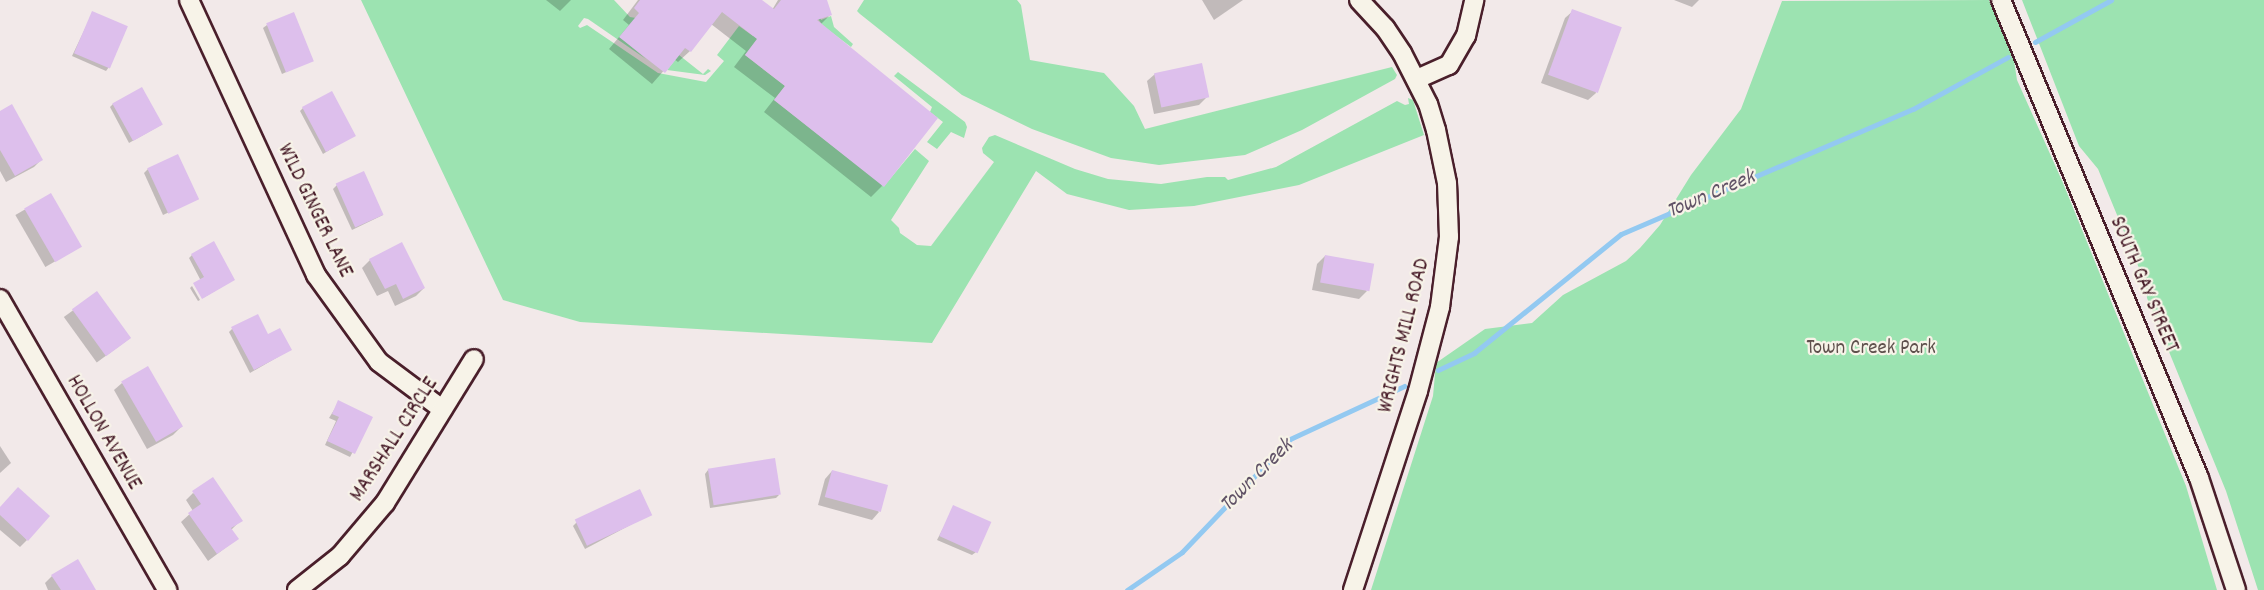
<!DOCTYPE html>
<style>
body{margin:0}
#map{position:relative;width:2264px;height:590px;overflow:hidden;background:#f2e9e9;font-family:Dekko,sans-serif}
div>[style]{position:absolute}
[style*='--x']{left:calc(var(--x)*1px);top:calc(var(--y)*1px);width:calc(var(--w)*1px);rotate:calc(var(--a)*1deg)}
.green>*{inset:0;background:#9ce3b1}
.shadow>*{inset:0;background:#0003;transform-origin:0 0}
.stream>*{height:5px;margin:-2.5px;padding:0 2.5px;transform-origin:2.5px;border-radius:2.5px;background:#93c9f1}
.building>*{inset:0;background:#ddbfec;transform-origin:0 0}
.roads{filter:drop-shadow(2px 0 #4a1f2b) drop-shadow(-2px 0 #4a1f2b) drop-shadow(0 2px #4a1f2b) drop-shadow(0 -2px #4a1f2b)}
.minor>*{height:18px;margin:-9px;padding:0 9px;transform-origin:9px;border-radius:9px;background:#f7f3e8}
span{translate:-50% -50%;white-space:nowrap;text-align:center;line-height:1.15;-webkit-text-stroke:4.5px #f7f3e8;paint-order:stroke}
.street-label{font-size:21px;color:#4a1f2b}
.park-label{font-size:21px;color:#5e504c}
.water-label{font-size:22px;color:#605266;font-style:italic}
</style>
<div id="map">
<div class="green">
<div style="clip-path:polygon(361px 0,614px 0,630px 17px,636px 18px,620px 37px,646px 59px,588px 19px,584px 18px,578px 26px,580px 28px,587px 25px,658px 73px,706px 82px,724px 61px,717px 55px,739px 26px,753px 36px,757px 31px,761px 34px,745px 55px,785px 86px,774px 100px,884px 186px,915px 149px,929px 161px,891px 220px,899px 228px,900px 233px,917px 245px,931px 246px,994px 162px,983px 153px,982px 148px,989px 137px,995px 135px,1075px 169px,1108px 179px,1161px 184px,1207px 177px,1225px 177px,1228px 180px,1276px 167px,1397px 101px,1405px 105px,1409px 104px,1408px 98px,1413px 100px,1424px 135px,1299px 185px,1194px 206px,1129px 210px,1067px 194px,1036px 171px,932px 343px,580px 322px,503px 300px)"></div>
<div style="clip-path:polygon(815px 0,821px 20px,831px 16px,834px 27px,853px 44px,851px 47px,823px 26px,817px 17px)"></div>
<div style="clip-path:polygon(864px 0,1017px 0,1021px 5px,1030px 60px,1104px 73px,1134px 106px,1145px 129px,1392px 67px,1397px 75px,1395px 79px,1302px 130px,1245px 155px,1159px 165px,1111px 158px,1032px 129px,962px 95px,860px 14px,857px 11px)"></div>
<div style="clip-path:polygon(1989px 0,2013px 54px,2017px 80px,2063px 183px,2186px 486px,2217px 590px,1371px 590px,1433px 396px,1436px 363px,1485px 329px,1532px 323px,1563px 295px,1626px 261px,1640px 248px,1660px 225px,1691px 175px,1741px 109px,1782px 1px)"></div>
<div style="clip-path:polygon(2022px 0,2264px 0,2264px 590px,2258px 590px,2226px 491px,2147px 298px,2146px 285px,2098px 169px,2079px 146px)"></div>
<div style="clip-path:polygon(679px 55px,703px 74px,708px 69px,711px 71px,705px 75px,667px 70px)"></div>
<div style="clip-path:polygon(898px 72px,965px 122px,967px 127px,964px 138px,951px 132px,937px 149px,927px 142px,943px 122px,930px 112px,932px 107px,894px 76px)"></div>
</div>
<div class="shadow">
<div style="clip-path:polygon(546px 0,571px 0,560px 11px)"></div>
<div style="clip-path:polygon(638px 0,760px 0,772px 10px,778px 0,826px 0,830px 15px,820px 25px,882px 186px,871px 197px,764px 112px,775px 98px,734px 67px,746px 51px,711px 24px,690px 51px,678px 62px,674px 59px,652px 84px,609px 49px,629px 25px,623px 20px)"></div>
<div style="clip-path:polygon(1202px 0,1243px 0,1214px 20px)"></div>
<div style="clip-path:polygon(1674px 0,1699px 0,1692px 7px)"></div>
<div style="clip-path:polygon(1573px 11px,1596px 93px,1588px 100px,1541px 83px,1565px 18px)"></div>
<div style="clip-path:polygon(93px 12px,109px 67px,106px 71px,72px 56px)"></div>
<div style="clip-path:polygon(267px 25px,312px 60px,282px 74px,263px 28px)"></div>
<div style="clip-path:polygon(1155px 74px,1207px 97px,1199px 105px,1154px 114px,1147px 81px)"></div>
<div style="clip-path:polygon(113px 104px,161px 125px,129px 143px,110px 107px)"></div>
<div style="clip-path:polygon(303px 108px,354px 135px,323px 154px,300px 111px)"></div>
<div style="clip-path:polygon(0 113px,41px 160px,34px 167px,6px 182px,0 171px)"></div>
<div style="clip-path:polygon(148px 169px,197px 199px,163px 215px,144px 173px)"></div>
<div style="clip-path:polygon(337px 185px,383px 215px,352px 230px,333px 189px)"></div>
<div style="left:50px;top:195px;width:60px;height:40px;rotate:60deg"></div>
<div style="clip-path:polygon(192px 255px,233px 280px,203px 298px,201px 281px,189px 258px)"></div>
<div style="clip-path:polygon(1325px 256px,1367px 291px,1359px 299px,1312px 290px,1317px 264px)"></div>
<div style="clip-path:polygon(370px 260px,424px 288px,416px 296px,395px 306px,388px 291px,377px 296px,362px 268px)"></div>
<div style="clip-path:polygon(192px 286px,200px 300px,198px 301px,190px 288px)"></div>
<div style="left:97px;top:293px;width:56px;height:41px;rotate:54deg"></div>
<div style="clip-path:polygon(232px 329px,268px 336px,290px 350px,250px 373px,229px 332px)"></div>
<div style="clip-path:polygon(122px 383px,181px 427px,173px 435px,147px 449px,114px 390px)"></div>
<div style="clip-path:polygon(339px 402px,371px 418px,350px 457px,325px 445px,336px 421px,329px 418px)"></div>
<div style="clip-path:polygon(0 446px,11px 463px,0 473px)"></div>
<div style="clip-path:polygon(708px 470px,779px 495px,776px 498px,710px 508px,705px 474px)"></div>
<div style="clip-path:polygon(832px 471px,879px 512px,872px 520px,818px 505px,825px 479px)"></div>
<div style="clip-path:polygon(193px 493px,241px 520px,231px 530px,237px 539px,208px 561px,181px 522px,193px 511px,186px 500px)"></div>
<div style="clip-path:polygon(954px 507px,976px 552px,972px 555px,937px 540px)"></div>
<div style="clip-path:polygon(0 509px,27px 540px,20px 547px,0 530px)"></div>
<div style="clip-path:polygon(651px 514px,585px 549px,573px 526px,577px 522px)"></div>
<div style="clip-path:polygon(52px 576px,95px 590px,48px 590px,45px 583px)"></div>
</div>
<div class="stream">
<div style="--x:2035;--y:42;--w:87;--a:-28.9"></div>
<div style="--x:1438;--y:370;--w:40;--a:-25"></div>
<div style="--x:1474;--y:353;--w:189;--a:-39"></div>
<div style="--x:1621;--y:234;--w:318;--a:-23.2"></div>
<div style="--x:1913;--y:109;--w:108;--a:-28.7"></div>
<div style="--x:1127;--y:590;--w:67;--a:-34.6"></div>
<div style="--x:1182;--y:552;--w:156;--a:-46.3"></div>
<div style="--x:1290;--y:439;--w:126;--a:-24.9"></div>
</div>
<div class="building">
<div style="clip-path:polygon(640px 0,762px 0,774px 9px,781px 0,827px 0,832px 15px,817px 20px,938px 118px,884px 187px,774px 100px,785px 86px,745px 55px,757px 39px,722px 12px,691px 52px,685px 48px,665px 73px,619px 37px,639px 13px,634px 8px)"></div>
<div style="left:1572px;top:9px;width:53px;height:70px;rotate:20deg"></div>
<div style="left:92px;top:11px;width:39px;height:46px;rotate:23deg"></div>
<div style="left:294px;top:12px;width:53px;height:30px;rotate:68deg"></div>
<div style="left:1202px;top:63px;width:35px;height:49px;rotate:78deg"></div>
<div style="left:142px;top:87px;width:43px;height:34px;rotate:61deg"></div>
<div style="left:332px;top:91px;width:51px;height:34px;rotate:62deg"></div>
<div style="clip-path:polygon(12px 104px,43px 160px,15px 176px,0 150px,0 111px)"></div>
<div style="left:178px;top:154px;width:50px;height:34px;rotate:65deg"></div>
<div style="left:364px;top:171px;width:48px;height:31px;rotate:66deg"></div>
<div style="left:51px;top:193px;width:62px;height:31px;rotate:60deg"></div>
<div style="clip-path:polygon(214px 241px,235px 280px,202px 299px,193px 283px,204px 277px,191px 254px)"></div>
<div style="clip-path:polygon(402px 242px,425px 288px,403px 299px,396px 284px,385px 289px,369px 259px)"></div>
<div style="left:1325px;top:255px;width:50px;height:28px;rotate:10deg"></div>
<div style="left:97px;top:291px;width:58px;height:31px;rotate:54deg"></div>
<div style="clip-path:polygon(258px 314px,268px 334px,280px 328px,292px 350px,254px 370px,231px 327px)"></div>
<div style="left:148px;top:366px;width:70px;height:31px;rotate:60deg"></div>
<div style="clip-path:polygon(338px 400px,373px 417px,355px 454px,327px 441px,339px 417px,332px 414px)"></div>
<div style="left:775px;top:458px;width:37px;height:68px;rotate:81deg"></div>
<div style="left:832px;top:470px;width:58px;height:28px;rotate:15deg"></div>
<div style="clip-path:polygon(213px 477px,243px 521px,231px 528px,239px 539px,217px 554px,188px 513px,201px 504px,192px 491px)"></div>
<div style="clip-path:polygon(18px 487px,50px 516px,28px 541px,0 515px,0 507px)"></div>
<div style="left:640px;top:489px;width:29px;height:72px;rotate:65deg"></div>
<div style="left:953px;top:505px;width:42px;height:34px;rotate:24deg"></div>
<div style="clip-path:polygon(78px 559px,96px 590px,61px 590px,51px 575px)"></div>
</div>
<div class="roads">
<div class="minor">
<div style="--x:189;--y:0;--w:303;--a:65.2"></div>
<div style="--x:316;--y:275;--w:107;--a:54.1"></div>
<div style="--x:379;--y:362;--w:79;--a:36.7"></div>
<div style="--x:2001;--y:0;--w:517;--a:67.5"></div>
<div style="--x:2199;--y:478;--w:118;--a:71.7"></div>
<div style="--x:1417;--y:79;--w:35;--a:-24"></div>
<div style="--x:1449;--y:65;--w:34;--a:-60"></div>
<div style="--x:1466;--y:36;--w:37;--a:-77"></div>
<div style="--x:0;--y:299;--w:336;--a:60.1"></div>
<div style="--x:297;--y:590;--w:55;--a:-38.3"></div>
<div style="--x:340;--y:556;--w:70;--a:-49.7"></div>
<div style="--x:385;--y:503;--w:169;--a:-58.3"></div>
<div style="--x:1353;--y:590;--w:209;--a:-71.9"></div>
<div style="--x:1418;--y:391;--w:87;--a:-75.3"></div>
<div style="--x:1440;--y:307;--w:71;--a:-82.7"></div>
<div style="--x:1449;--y:237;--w:54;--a:-92.1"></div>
<div style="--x:1447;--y:183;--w:54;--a:-101.7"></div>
<div style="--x:1436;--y:130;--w:27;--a:-107"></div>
<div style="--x:1428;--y:104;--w:57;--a:-117"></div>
<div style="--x:1402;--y:53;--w:30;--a:-124"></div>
<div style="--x:1385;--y:28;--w:38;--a:-133"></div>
</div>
</div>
<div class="street-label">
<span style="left:314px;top:211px;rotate:64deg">WILD GINGER LANE</span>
<span style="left:2143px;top:285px;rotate:67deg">SOUTH GAY STREET</span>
<span style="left:1405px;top:336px;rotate:-76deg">WRIGHTS MILL ROAD</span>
<span style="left:103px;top:433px;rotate:60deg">HOLLON AVENUE</span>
<span style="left:395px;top:440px;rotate:-57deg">MARSHALL CIRCLE</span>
</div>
<div class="park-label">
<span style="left:1871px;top:349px">Town Creek Park</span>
</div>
<div class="water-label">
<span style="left:1711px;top:195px;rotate:-23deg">Town Creek</span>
<span style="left:1257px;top:476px;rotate:-45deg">Town Creek</span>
</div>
</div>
